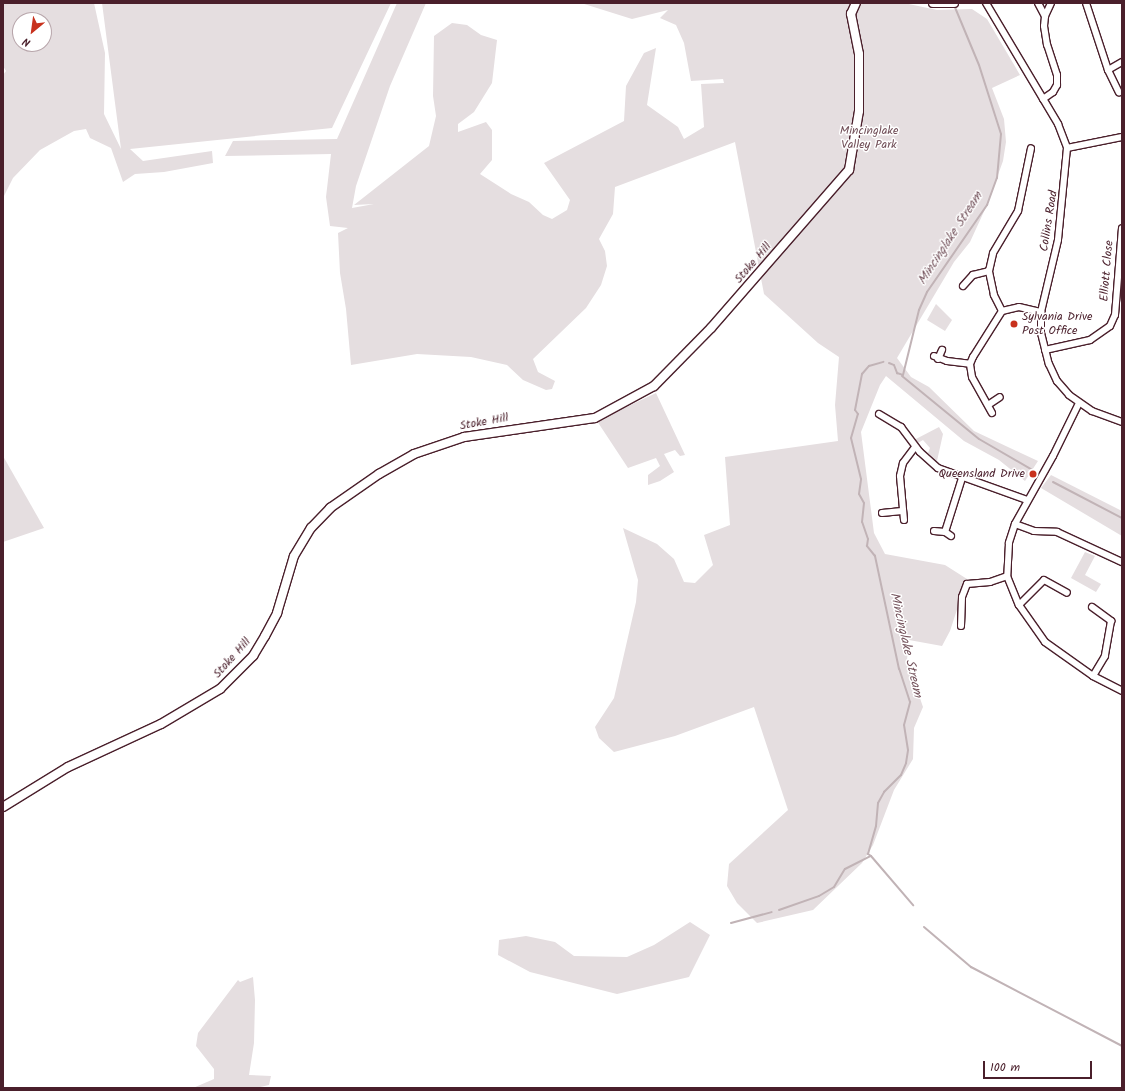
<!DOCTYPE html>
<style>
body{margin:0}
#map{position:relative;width:1125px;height:1091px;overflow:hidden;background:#fff;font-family:Kalam,sans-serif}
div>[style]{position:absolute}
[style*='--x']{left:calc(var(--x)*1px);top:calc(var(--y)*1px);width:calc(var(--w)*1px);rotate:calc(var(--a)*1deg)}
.green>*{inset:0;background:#e5dee0}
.stream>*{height:2px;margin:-1px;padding:0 1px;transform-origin:1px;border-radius:1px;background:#c1b3b6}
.roads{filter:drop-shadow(1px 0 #4a1f2b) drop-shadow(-1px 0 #4a1f2b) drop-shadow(0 1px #4a1f2b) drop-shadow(0 -1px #4a1f2b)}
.street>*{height:6px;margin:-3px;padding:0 3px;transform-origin:3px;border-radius:3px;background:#fff}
.secondary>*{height:8px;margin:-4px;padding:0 4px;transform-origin:4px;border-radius:4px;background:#fff}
.dots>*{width:11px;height:11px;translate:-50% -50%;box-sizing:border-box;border:2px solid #fff;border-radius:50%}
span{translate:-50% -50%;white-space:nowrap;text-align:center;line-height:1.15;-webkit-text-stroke:3px #fff;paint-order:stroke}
.park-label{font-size:12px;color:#714f58}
.street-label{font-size:12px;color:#4a1f2b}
.poi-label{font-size:12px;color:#4a1f2b}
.left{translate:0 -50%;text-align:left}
.right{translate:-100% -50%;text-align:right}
.water-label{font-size:13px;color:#74535c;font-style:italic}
.frame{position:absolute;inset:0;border:4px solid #4a1f2b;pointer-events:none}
.north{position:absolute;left:12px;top:12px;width:40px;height:40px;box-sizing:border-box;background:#fff;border:1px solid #b7a5aa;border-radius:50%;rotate:209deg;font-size:11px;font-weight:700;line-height:16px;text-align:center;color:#4a1f2b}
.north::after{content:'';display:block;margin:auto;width:14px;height:18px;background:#c8321e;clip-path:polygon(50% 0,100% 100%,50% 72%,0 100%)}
.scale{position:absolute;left:983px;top:1061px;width:109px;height:18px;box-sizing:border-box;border:2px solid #4a1f2b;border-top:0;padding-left:5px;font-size:12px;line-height:14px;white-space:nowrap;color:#4a1f2b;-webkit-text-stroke:3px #fff;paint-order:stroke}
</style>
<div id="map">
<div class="green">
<div style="clip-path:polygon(evenodd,3px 3px,94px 3px,105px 53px,104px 114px,121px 149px,102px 3px,391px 3px,332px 128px,130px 149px,143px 161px,212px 151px,213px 163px,164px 172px,135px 174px,123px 182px,111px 148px,90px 138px,86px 129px,74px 131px,40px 150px,13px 178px,3px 198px,3px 75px,6px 71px,3px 66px,3px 3px,20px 20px,44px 20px,44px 44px,20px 44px,20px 20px)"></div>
<div style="clip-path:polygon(397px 3px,426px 3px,390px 86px,356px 186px,352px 208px,374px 204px,354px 205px,429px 146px,436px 116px,433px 96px,434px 36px,452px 23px,467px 25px,481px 35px,497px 40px,492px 83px,474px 112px,458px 124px,458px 132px,486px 122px,492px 130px,492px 160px,480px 174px,511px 194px,529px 202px,543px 215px,552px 219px,567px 210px,570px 200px,544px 163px,624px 121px,626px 86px,644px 53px,656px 48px,647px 105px,678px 127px,684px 139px,704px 127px,701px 84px,724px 83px,723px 79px,691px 81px,684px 43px,676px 25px,660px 18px,668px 10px,632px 19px,581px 3px,904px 3px,937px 10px,972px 9px,987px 19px,1020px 75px,992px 88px,1004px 119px,1006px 142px,1003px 161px,987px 205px,970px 242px,954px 262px,897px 358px,911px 377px,929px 387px,974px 431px,1038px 461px,1025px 481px,999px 460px,964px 441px,886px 376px,880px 385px,861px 432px,874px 533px,885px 554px,945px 565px,967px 579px,950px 631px,942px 646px,909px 640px,907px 660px,923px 707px,914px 728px,913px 759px,894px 790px,873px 845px,862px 863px,813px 910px,757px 923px,737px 903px,727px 886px,729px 864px,788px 810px,754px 707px,675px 736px,614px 752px,599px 738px,595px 727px,614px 698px,636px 602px,638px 580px,623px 528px,657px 544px,674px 559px,684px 582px,695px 583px,713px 565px,704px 535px,730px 525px,725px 457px,838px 441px,835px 405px,839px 357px,818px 343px,764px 294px,735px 142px,615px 187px,613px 214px,599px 239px,605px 251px,607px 266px,601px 285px,586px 308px,533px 359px,538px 372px,555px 381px,552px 389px,546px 390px,523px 380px,507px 365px,471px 357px,417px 354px,351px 365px,346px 309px,340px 273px,338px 233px,348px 228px,330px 226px,326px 197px,331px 154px,225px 156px,233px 141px,337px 139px)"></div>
<div style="clip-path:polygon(936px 304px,952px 320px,945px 331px,927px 320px)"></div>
<div style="clip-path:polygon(656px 393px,685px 455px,680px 456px,675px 450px,664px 454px,674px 472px,660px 481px,648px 485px,648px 475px,660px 466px,656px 458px,628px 468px,597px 421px)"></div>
<div style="clip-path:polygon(939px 427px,943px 434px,937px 461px,928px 453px,930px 448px,923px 440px,918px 443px,914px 440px)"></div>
<div style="clip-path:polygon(3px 456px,44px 528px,3px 542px)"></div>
<div style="clip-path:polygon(1051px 475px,1122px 511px,1122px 536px,1041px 488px)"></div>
<div style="clip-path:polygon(1085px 552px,1095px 556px,1085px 575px,1101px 584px,1096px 592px,1071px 578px)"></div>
<div style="clip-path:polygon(690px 922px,710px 935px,689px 977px,617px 994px,530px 972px,498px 955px,499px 940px,526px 936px,555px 942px,574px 956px,627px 957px,654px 945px)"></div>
<div style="clip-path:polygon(253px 977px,255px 1000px,254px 1043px,249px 1075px,271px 1076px,269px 1085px,256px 1088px,193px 1088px,214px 1079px,214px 1069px,196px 1046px,198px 1033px,238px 980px,240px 982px)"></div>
</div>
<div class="stream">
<div style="--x:889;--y:363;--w:5;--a:22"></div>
<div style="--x:894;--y:365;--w:9;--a:69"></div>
<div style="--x:897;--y:373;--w:6;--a:18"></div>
<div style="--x:903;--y:375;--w:67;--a:-76.2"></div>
<div style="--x:919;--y:310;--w:20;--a:-66"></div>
<div style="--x:927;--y:292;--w:106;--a:-55.4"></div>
<div style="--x:987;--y:205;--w:29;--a:-70"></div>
<div style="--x:997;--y:178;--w:44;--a:-84.8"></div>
<div style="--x:1001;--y:134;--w:72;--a:-107.7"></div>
<div style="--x:979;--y:65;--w:65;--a:-112.6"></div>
<div style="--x:902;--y:376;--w:99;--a:39.3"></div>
<div style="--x:979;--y:439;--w:66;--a:30.1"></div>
<div style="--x:1053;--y:482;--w:78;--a:27.6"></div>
<div style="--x:871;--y:856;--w:65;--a:49.4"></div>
<div style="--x:779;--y:910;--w:42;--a:-19.3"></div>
<div style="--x:819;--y:896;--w:17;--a:-31"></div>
<div style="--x:834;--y:887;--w:21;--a:-59"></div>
<div style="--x:845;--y:869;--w:29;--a:-27"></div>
<div style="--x:871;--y:856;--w:4;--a:-146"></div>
<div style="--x:868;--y:854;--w:29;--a:-74"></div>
<div style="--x:876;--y:826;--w:23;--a:-85"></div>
<div style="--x:878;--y:803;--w:13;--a:-61"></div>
<div style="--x:884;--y:792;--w:24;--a:-45"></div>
<div style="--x:901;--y:775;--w:13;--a:-67"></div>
<div style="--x:906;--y:763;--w:13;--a:-81"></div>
<div style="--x:908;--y:750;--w:25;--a:-99"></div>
<div style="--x:904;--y:725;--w:24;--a:-75"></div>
<div style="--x:910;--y:702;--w:35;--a:-108"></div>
<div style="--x:899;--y:669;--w:116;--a:-102"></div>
<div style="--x:875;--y:556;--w:13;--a:-129"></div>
<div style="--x:867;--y:546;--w:7;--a:-82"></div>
<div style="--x:868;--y:539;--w:18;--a:-109"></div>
<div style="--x:862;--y:522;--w:19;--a:-84"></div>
<div style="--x:864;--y:503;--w:10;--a:-119"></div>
<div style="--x:859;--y:494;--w:15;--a:-82"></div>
<div style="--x:861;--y:479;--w:42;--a:-103.7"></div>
<div style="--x:851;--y:438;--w:25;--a:-74"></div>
<div style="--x:858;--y:414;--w:5;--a:-127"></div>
<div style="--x:855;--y:410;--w:37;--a:-79"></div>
<div style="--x:862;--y:374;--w:11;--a:-49"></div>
<div style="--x:869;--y:366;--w:15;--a:-16"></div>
<div style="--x:731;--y:923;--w:42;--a:-15"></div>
<div style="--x:924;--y:927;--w:62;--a:40.4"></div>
<div style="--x:971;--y:967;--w:170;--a:27.6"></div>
</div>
<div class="roads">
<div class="street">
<div style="--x:986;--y:3;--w:141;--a:59.2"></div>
<div style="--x:1058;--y:124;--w:26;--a:69"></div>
<div style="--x:1067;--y:148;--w:92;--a:95.6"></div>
<div style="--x:1058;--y:240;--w:74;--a:103.3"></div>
<div style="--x:1041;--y:312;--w:21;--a:90"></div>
<div style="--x:1041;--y:333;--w:32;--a:76"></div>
<div style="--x:1049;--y:364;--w:19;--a:65"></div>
<div style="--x:1057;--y:381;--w:18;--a:49"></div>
<div style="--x:1069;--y:395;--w:28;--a:35"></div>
<div style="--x:1092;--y:411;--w:32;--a:20"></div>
<div style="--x:1038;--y:3;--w:15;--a:62"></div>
<div style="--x:1086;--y:3;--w:71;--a:71.8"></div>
<div style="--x:1108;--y:70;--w:16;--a:-30"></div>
<div style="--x:1108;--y:70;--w:25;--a:64"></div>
<div style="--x:1043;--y:99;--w:12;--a:-35"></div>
<div style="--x:1053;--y:92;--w:8;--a:-60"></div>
<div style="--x:1057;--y:85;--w:10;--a:-90"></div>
<div style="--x:1057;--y:75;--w:32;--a:-108"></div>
<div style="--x:1047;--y:45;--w:19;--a:-99"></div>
<div style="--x:1044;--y:26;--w:10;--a:-84"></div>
<div style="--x:1045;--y:16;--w:14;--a:-65"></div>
<div style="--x:1067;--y:148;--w:56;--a:-11.3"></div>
<div style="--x:963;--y:286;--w:15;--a:-48"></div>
<div style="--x:973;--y:275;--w:16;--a:-14"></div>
<div style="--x:1002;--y:311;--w:18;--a:-117"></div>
<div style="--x:994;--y:295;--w:25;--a:-102"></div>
<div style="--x:989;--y:271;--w:18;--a:-77"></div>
<div style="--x:993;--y:253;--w:49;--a:-59.2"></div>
<div style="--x:1018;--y:211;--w:64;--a:-78.3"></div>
<div style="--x:1045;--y:350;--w:46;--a:-12.5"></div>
<div style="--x:1090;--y:340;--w:24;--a:-35"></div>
<div style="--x:1110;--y:326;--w:12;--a:-66"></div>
<div style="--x:1115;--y:315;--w:87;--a:-85.4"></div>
<div style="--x:934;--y:356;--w:14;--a:21"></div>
<div style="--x:947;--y:361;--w:23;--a:7"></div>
<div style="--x:938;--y:359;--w:10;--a:-66"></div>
<div style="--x:1079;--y:403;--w:59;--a:116.1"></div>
<div style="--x:1053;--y:456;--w:78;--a:119.2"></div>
<div style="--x:1015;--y:524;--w:20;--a:108"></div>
<div style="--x:1009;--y:543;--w:33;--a:93"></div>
<div style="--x:1007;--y:576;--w:31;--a:68"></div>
<div style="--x:1019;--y:605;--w:45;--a:54.9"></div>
<div style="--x:1045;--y:642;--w:59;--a:35.3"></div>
<div style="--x:1093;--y:676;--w:33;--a:27"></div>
<div style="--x:988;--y:405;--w:14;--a:-34"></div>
<div style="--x:992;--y:413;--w:41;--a:-119.1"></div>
<div style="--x:972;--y:377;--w:13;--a:-99"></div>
<div style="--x:970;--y:364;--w:8;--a:-67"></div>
<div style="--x:973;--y:357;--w:54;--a:-57.8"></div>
<div style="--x:1002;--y:311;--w:17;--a:-13"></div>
<div style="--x:1019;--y:307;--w:23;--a:13"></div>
<div style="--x:879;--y:414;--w:26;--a:31"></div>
<div style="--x:901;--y:427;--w:31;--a:53"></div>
<div style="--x:920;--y:452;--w:24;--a:42"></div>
<div style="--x:938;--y:468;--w:95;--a:19.8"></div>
<div style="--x:882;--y:513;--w:20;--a:-6"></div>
<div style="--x:904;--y:520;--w:44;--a:-95.2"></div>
<div style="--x:900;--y:476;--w:13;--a:-77"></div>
<div style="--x:903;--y:463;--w:20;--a:-53"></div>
<div style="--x:1015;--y:524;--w:20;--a:20"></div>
<div style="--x:1034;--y:531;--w:23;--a:2"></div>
<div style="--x:1057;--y:532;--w:72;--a:24.8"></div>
<div style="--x:934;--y:531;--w:11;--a:5"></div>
<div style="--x:951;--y:536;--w:7;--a:-146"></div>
<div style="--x:945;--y:532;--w:57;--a:-72.5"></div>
<div style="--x:1019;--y:605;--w:35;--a:-45"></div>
<div style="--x:1044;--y:580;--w:26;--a:29"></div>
<div style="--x:1092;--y:607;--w:24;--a:36"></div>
<div style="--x:1111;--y:621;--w:36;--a:100"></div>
<div style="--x:1105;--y:656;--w:23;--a:121"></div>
<div style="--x:961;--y:626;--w:29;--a:-88"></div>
<div style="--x:962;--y:597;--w:14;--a:-69"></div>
<div style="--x:967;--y:584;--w:23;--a:-5"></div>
<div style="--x:990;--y:582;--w:18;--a:-19"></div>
</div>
<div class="secondary">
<div style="--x:933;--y:3;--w:21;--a:0"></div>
<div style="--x:3;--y:807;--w:76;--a:-31.6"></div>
<div style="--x:68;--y:767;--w:102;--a:-24.8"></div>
<div style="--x:161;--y:724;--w:69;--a:-30.7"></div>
<div style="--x:220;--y:689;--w:47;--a:-45"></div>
<div style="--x:253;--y:656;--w:23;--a:-59"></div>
<div style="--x:265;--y:636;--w:26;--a:-62"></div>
<div style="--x:277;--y:613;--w:59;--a:-73.4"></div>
<div style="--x:294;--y:556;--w:33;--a:-59"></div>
<div style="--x:311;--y:528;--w:28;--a:-46"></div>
<div style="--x:330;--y:508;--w:60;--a:-34.8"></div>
<div style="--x:379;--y:474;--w:40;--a:-29.7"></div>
<div style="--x:414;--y:454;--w:53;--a:-18.8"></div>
<div style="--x:464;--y:437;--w:132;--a:-8.3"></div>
<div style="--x:595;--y:418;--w:67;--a:-28.5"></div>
<div style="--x:654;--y:386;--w:81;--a:-45.5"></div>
<div style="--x:711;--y:328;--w:210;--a:-48.9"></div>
<div style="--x:849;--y:170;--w:60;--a:-80.4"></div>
<div style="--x:859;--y:111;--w:57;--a:-90"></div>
<div style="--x:859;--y:54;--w:41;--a:-101.3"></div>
<div style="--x:851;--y:14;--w:12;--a:-66"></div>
</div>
</div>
<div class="dots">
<div style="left:1014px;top:324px;background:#c8321e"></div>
<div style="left:1033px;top:474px;background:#c8321e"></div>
</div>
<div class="park-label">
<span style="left:869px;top:138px">Mincinglake<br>Valley Park</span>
</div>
<div class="street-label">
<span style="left:1049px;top:221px;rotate:-81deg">Collins Road</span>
<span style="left:753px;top:263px;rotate:-49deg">Stoke Hill</span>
<span style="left:1107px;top:271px;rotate:-85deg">Elliott Close</span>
<span style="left:484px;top:422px;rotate:-10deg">Stoke Hill</span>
<span style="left:232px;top:658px;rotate:-48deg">Stoke Hill</span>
</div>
<div class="poi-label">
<span class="left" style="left:1022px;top:324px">Sylvania Drive<br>Post Office</span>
<span class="right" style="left:1025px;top:474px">Queensland Drive</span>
</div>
<div class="water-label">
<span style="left:951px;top:239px;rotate:-57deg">Mincinglake Stream</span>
<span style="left:905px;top:645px;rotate:77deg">Mincinglake Stream</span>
</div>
<div class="frame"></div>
<div class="north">N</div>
<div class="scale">100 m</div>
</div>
